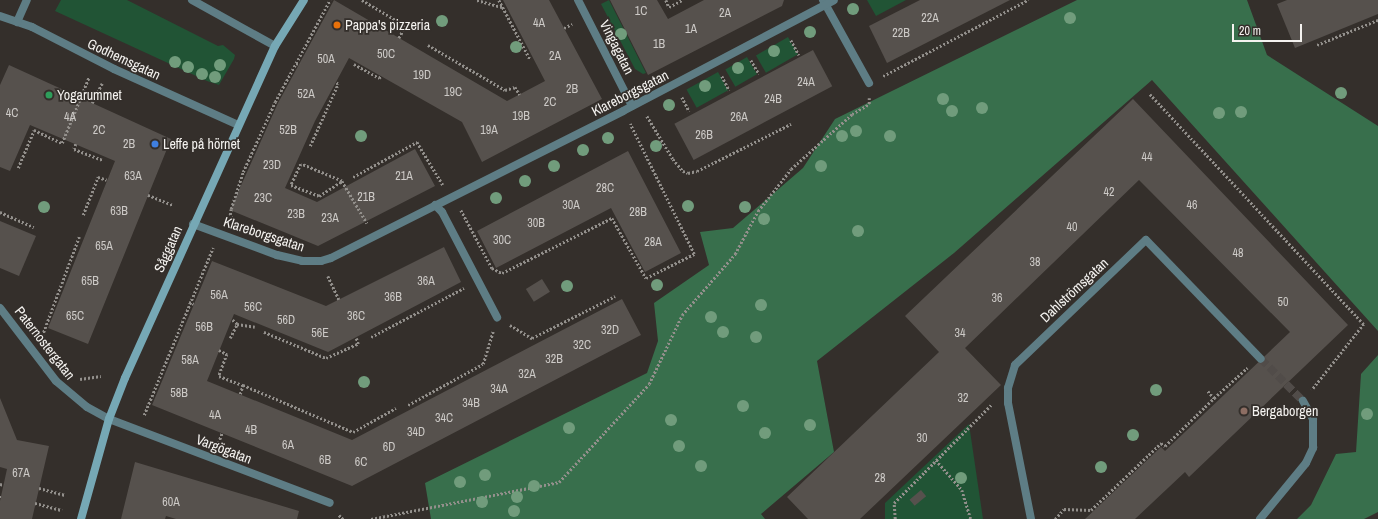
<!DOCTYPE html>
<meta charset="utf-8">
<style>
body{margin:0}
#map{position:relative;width:1378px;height:519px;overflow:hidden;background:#342f2b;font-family:"Archivo Narrow",sans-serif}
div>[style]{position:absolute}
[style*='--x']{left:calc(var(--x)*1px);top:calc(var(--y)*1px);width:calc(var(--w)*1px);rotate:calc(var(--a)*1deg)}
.green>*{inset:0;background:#215435;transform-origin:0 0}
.forest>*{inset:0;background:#386f4c}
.building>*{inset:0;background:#56514d;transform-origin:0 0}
.street-tunnel>*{height:8px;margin-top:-4px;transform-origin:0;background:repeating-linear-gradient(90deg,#514c49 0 8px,transparent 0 12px)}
.path>*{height:2.5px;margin-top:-1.25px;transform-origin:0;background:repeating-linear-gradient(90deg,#93908c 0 2px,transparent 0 4px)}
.lane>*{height:8px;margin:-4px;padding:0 4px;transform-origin:4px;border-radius:4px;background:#5e7d85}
.street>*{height:8px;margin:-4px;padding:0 4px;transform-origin:4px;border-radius:4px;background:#5e7d85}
.secondary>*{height:8px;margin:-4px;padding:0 4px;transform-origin:4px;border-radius:4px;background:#76a8b5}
.trees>*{width:12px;height:12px;margin:-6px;border-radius:50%;background:#719c7c}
.dots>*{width:11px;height:11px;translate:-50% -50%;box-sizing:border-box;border:2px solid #342f2b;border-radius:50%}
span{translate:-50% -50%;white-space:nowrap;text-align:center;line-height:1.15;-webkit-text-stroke:3.5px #342f2b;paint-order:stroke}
.number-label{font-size:12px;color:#cdcac7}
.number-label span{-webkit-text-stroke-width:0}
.poi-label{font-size:14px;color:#f5f3f0}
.left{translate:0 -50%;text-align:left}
.street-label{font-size:14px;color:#f5f3f0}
.scale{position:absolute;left:1232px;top:24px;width:70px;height:18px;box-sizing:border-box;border:2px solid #f5f3f0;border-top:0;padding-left:5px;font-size:12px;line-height:14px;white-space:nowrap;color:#f5f3f0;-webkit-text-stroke:3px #342f2b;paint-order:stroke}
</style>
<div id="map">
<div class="green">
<div style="clip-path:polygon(61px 0,127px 0,218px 46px,223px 45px,235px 55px,234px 59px,219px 85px,207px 81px,55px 11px)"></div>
<div style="clip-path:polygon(609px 0,646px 73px,643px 74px,635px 69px,601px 4px)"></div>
<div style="clip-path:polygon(867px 0,906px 0,876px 16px)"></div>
<div style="left:788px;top:37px;width:20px;height:37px;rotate:60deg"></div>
<div style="left:747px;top:57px;width:20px;height:25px;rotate:60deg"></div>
<div style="left:718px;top:72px;width:21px;height:36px;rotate:61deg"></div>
<div style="clip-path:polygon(969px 424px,983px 519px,885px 519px,885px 503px)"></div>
</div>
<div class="forest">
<div style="clip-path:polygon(1077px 0,1247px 0,1267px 55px,1378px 126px,1378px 331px,1152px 80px,954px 253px,817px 361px,834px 452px,761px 514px,765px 519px,431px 519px,425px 483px,647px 373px,658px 341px,654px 303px,709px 265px,700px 232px,733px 228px,803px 168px,835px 119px)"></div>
<div style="clip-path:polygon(1378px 355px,1378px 512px,1364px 519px,1297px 519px,1311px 505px,1336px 454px,1356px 452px,1361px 374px)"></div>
</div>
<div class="building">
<div style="clip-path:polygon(334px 0,507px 101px,545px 81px,503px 0,549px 0,602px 99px,482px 162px,462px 122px,349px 58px,315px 121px,285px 188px,317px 202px,415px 149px,435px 186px,318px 246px,230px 210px,278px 103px)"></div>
<div style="clip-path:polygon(610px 0,657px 0,668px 19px,704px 0,784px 0,782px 6px,648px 75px)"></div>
<div style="clip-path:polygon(920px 0,1010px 0,887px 63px,869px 26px)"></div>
<div style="clip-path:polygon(1287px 0,1378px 0,1378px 14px,1295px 48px,1277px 4px)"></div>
<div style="left:813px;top:50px;width:41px;height:157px;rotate:62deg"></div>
<div style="clip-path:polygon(9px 65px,171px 139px,88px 344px,48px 328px,115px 161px,30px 125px,10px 171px,0 167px,0 85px)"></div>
<div style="clip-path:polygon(1133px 99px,1348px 325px,1189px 477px,1185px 472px,1135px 519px,1085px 519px,1161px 447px,1165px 451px,1290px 332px,1139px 180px,965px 348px,1001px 385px,860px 519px,808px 519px,787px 497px,939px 352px,905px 316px)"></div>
<div style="clip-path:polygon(628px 151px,681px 253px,645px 272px,611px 208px,496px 268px,477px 231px)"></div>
<div style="clip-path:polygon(0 221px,36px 236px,19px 276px,0 268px)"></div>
<div style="clip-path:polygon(444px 247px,461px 282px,328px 352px,234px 314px,207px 381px,352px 440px,622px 299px,641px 335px,352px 486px,152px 405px,212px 261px,326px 306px)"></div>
<div style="left:542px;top:279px;width:15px;height:19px;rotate:58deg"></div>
<div style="clip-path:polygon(0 398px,17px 440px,49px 446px,32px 519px,0 519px,0 501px,7px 469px,0 467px)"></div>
<div style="clip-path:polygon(135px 462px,299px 511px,297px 519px,176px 519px,166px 516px,165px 519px,121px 519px)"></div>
<div style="left:921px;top:490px;width:8px;height:15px;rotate:50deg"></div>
</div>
<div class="street-tunnel">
<div style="--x:1261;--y:359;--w:59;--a:45"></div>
</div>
<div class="path">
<div style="--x:362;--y:0;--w:51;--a:30.6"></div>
<div style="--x:406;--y:26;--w:14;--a:120"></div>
<div style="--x:477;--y:0;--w:26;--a:16"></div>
<div style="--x:499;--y:0;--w:67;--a:62.3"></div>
<div style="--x:666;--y:0;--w:8;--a:67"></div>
<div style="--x:669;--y:7;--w:15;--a:-28"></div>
<div style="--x:564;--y:28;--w:9;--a:-27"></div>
<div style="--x:791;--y:40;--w:17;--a:62"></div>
<div style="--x:428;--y:45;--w:89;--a:30.3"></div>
<div style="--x:505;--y:90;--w:10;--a:-17"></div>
<div style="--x:515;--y:87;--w:9;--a:58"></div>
<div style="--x:1317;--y:45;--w:66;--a:-22.3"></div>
<div style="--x:751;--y:60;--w:16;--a:60"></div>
<div style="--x:296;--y:63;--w:4;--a:14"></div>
<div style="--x:354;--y:64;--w:29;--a:29"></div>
<div style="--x:379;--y:78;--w:3;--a:-45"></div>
<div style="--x:722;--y:76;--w:16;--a:63"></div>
<div style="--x:883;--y:76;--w:164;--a:-27.7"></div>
<div style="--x:1150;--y:94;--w:314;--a:47.1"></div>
<div style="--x:1364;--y:324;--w:84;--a:128.2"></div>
<div style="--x:682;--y:97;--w:16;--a:63"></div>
<div style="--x:92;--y:103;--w:22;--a:-63"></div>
<div style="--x:647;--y:116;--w:50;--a:58.8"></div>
<div style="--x:673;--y:159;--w:16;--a:50"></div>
<div style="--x:683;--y:171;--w:5;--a:22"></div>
<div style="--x:688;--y:173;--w:9;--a:-13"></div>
<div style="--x:697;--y:171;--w:105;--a:-26.6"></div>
<div style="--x:76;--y:144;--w:5;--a:112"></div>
<div style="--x:74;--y:149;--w:31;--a:21"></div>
<div style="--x:310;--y:146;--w:68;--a:-65.7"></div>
<div style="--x:338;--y:84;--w:2;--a:-153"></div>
<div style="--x:18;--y:168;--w:41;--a:-67.2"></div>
<div style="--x:34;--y:130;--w:31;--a:25"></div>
<div style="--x:62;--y:143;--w:71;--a:-67.8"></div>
<div style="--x:353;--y:177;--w:73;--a:-28.7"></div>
<div style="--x:417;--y:142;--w:50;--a:58.8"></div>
<div style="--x:342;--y:181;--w:44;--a:-157.5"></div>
<div style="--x:301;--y:164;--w:23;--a:115"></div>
<div style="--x:291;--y:185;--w:30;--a:21"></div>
<div style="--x:319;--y:196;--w:27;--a:-33"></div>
<div style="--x:342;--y:181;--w:49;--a:59.2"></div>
<div style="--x:148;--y:195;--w:27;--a:22"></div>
<div style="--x:461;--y:210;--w:66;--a:61.9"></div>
<div style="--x:492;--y:268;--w:11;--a:27"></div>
<div style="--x:502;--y:273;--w:123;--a:-26.6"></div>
<div style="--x:612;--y:218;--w:69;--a:60.5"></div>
<div style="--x:646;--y:278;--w:54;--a:-26.6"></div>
<div style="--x:694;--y:254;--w:145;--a:-116.2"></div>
<div style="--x:0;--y:212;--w:37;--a:24"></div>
<div style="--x:83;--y:215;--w:41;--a:-68.5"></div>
<div style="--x:98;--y:177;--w:9;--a:18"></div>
<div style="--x:234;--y:222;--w:8;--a:-120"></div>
<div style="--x:230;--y:215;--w:6;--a:-81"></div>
<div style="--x:231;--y:209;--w:39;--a:-72"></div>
<div style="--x:243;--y:172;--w:77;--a:-65.4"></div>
<div style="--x:275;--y:102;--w:116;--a:-61.7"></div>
<div style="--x:328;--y:276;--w:26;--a:65"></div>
<div style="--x:189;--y:302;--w:5;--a:22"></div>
<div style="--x:237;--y:324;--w:18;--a:9"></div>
<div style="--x:510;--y:325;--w:26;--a:31"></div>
<div style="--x:532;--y:338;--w:93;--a:-26.8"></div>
<div style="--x:264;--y:332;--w:67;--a:22.8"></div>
<div style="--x:326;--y:358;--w:35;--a:-24"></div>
<div style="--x:358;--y:344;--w:6;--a:-108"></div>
<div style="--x:42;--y:336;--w:106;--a:-69.5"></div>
<div style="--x:371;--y:337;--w:105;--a:-27.8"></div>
<div style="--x:230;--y:338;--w:16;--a:-63"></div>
<div style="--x:237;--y:324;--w:6;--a:-141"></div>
<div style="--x:219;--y:350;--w:9;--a:27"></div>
<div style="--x:227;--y:354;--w:23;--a:110"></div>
<div style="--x:219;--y:376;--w:26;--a:21"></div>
<div style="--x:80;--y:379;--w:21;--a:-8"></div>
<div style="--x:1208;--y:391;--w:9;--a:49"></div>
<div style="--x:1214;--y:398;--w:45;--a:-42.3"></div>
<div style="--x:240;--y:394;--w:9;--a:-72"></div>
<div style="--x:243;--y:385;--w:120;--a:23.1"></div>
<div style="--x:353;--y:432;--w:49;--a:-29.2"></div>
<div style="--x:408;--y:405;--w:85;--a:-28.7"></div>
<div style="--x:483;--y:364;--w:34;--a:-73"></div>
<div style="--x:144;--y:415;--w:181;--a:-67.6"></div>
<div style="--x:218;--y:443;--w:11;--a:-68"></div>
<div style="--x:936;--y:460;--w:40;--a:49"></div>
<div style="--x:962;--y:490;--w:30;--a:73"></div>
<div style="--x:0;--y:484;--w:4;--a:14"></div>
<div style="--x:39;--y:488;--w:27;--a:15"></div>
<div style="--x:0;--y:497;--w:1;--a:0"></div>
<div style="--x:35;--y:503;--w:28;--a:15"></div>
<div style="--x:339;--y:515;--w:6;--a:45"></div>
<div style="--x:371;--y:519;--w:192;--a:-11.1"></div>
<div style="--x:559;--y:482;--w:133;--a:-47.4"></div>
<div style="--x:649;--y:384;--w:76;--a:-64.4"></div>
<div style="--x:682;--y:315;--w:81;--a:-49"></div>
<div style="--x:735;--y:254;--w:49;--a:-61.9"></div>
<div style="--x:758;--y:211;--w:53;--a:-51.8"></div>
<div style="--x:791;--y:169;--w:82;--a:-42"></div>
<div style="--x:852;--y:114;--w:20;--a:-30"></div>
<div style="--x:869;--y:104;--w:6;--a:-90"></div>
<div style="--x:895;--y:519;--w:16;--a:-94"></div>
<div style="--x:894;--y:503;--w:139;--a:-45.3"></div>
<div style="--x:1055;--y:519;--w:13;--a:-48"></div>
<div style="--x:1064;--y:509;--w:27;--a:2"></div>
<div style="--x:1091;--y:510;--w:97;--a:-43.7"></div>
<div style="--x:1161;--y:443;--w:5;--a:37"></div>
<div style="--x:1165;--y:446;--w:69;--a:-44.4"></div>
</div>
<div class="lane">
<div style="--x:435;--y:205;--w:10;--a:45"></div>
<div style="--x:442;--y:212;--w:119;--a:62.4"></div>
</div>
<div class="street">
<div style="--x:192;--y:0;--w:95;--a:29"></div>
<div style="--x:578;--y:0;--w:119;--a:63"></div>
<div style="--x:823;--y:0;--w:95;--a:61"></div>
<div style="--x:0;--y:16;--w:34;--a:19"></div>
<div style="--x:32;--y:27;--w:92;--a:27.1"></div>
<div style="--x:114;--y:69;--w:136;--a:24.3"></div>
<div style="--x:17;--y:22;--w:24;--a:-66"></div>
<div style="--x:193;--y:224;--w:90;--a:20.3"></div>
<div style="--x:277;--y:255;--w:26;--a:13"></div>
<div style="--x:302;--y:261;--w:19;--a:0"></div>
<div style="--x:321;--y:261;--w:10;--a:-17"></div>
<div style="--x:331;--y:258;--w:327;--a:-26.7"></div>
<div style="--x:623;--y:111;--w:238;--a:-27.7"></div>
<div style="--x:0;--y:308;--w:92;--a:52.5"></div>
<div style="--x:56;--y:381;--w:40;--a:40"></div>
<div style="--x:87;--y:407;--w:25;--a:29"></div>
<div style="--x:109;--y:419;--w:236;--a:20.8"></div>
<div style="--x:1031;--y:519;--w:118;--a:-101.2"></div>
<div style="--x:1008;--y:403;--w:15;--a:-90"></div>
<div style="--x:1008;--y:388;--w:24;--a:-73"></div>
<div style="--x:1015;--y:365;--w:181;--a:-43.7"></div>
<div style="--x:1146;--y:240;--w:165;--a:46"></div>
<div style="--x:1260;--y:519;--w:72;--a:-50.6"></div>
<div style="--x:1306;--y:463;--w:17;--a:-65"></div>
<div style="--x:1313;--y:448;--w:29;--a:-90"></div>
<div style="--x:1313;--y:419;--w:21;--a:-119"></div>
</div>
<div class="secondary">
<div style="--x:81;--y:519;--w:104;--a:-74.4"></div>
<div style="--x:109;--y:419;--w:44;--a:-68.7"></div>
<div style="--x:125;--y:378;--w:364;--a:-65.7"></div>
<div style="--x:275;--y:46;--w:54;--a:-57.8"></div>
</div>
<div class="trees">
<div style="left:853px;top:9px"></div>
<div style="left:1070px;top:18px"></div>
<div style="left:442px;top:21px"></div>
<div style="left:810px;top:32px"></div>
<div style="left:621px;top:34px"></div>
<div style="left:516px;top:47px"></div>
<div style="left:774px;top:51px"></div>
<div style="left:175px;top:62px"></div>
<div style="left:220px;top:65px"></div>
<div style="left:188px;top:67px"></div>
<div style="left:738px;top:68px"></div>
<div style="left:202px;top:74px"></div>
<div style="left:215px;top:77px"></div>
<div style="left:705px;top:86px"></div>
<div style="left:1341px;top:93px"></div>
<div style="left:943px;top:99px"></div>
<div style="left:669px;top:105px"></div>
<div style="left:982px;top:108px"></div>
<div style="left:952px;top:111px"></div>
<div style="left:1241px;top:112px"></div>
<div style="left:1219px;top:113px"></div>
<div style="left:856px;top:131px"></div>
<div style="left:361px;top:136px"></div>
<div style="left:842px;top:136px"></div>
<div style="left:890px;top:136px"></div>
<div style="left:608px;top:138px"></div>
<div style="left:656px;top:146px"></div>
<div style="left:583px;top:150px"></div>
<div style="left:554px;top:166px"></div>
<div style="left:821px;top:166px"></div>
<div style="left:525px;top:181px"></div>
<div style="left:496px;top:198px"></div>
<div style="left:688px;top:206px"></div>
<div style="left:44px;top:207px"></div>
<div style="left:745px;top:207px"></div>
<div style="left:764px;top:219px"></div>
<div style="left:858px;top:231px"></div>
<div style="left:657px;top:285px"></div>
<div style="left:567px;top:286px"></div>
<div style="left:761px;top:305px"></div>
<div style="left:711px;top:317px"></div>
<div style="left:723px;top:332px"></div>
<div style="left:756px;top:337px"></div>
<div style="left:364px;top:382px"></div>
<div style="left:1156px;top:390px"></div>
<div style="left:743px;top:406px"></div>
<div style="left:1367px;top:414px"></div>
<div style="left:671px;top:420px"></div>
<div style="left:810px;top:425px"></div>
<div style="left:569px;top:428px"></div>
<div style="left:765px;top:433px"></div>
<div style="left:1133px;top:435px"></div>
<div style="left:679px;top:446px"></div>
<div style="left:701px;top:466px"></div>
<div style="left:1101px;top:467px"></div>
<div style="left:485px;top:475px"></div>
<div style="left:961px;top:478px"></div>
<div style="left:460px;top:482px"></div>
<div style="left:534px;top:486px"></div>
<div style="left:517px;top:497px"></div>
<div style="left:482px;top:502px"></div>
<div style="left:514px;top:511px"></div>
</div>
<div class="dots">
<div style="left:337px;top:25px;background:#e8710a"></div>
<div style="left:49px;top:95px;background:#2e9e5b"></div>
<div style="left:155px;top:144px;background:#3f7fe0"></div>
<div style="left:1244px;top:411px;background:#8d6e63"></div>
</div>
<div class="number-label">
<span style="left:641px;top:12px">1C</span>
<span style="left:725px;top:14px">2A</span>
<span style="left:930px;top:19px">22A</span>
<span style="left:539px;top:24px">4A</span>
<span style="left:691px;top:30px">1A</span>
<span style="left:901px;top:34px">22B</span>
<span style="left:659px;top:45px">1B</span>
<span style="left:386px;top:55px">50C</span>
<span style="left:555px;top:57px">2A</span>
<span style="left:326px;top:60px">50A</span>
<span style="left:422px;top:76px">19D</span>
<span style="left:806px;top:83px">24A</span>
<span style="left:572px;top:90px">2B</span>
<span style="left:453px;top:93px">19C</span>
<span style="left:306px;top:95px">52A</span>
<span style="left:773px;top:100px">24B</span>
<span style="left:550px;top:103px">2C</span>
<span style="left:12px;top:114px">4C</span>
<span style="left:521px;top:117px">19B</span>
<span style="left:70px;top:118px">4A</span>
<span style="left:739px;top:118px">26A</span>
<span style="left:99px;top:131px">2C</span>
<span style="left:288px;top:131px">52B</span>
<span style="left:489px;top:131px">19A</span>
<span style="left:704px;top:136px">26B</span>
<span style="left:129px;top:145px">2B</span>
<span style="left:1147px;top:158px">44</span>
<span style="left:272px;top:166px">23D</span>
<span style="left:133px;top:177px">63A</span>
<span style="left:404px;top:177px">21A</span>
<span style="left:605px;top:189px">28C</span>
<span style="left:1109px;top:193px">42</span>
<span style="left:366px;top:198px">21B</span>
<span style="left:263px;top:199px">23C</span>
<span style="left:571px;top:206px">30A</span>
<span style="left:1192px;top:206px">46</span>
<span style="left:119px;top:212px">63B</span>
<span style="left:638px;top:213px">28B</span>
<span style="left:296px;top:215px">23B</span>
<span style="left:330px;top:219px">23A</span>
<span style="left:536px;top:224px">30B</span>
<span style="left:1072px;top:228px">40</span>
<span style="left:502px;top:241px">30C</span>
<span style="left:653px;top:243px">28A</span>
<span style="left:104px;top:247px">65A</span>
<span style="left:1238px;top:254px">48</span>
<span style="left:1035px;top:263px">38</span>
<span style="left:90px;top:282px">65B</span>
<span style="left:426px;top:282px">36A</span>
<span style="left:219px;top:296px">56A</span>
<span style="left:393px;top:298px">36B</span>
<span style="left:997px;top:299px">36</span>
<span style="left:1283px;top:303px">50</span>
<span style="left:253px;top:308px">56C</span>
<span style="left:75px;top:317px">65C</span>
<span style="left:356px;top:317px">36C</span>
<span style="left:286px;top:321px">56D</span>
<span style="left:204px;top:328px">56B</span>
<span style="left:610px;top:331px">32D</span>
<span style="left:320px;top:334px">56E</span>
<span style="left:960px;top:334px">34</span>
<span style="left:582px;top:346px">32C</span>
<span style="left:554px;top:360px">32B</span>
<span style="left:190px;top:361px">58A</span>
<span style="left:527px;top:375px">32A</span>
<span style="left:499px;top:390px">34A</span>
<span style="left:179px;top:394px">58B</span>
<span style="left:963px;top:399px">32</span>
<span style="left:471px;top:404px">34B</span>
<span style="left:215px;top:416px">4A</span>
<span style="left:444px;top:419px">34C</span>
<span style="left:251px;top:431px">4B</span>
<span style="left:416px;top:433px">34D</span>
<span style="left:922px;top:439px">30</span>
<span style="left:288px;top:446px">6A</span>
<span style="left:389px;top:448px">6D</span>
<span style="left:325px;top:461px">6B</span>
<span style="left:361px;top:463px">6C</span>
<span style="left:21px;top:474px">67A</span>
<span style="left:880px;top:479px">28</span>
<span style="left:171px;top:503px">60A</span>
</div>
<div class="poi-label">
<span class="left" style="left:345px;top:25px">Pappa's pizzeria</span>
<span class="left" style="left:57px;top:95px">Yogarummet</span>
<span class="left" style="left:163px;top:144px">Leffe på hörnet</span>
<span class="left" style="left:1252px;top:411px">Bergaborgen</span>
</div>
<div class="street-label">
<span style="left:617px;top:47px;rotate:63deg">Vingagatan</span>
<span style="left:124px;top:59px;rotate:25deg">Godhemsgatan</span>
<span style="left:630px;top:93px;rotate:-27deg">Klareborgsgatan</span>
<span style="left:264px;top:234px;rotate:18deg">Klareborgsgatan</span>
<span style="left:168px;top:249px;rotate:-66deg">Såggatan</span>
<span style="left:1074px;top:290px;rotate:-43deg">Dahlströmsgatan</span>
<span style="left:45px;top:343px;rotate:52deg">Paternostergatan</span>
<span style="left:224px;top:449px;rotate:21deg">Vargögatan</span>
</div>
<div class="scale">20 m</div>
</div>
